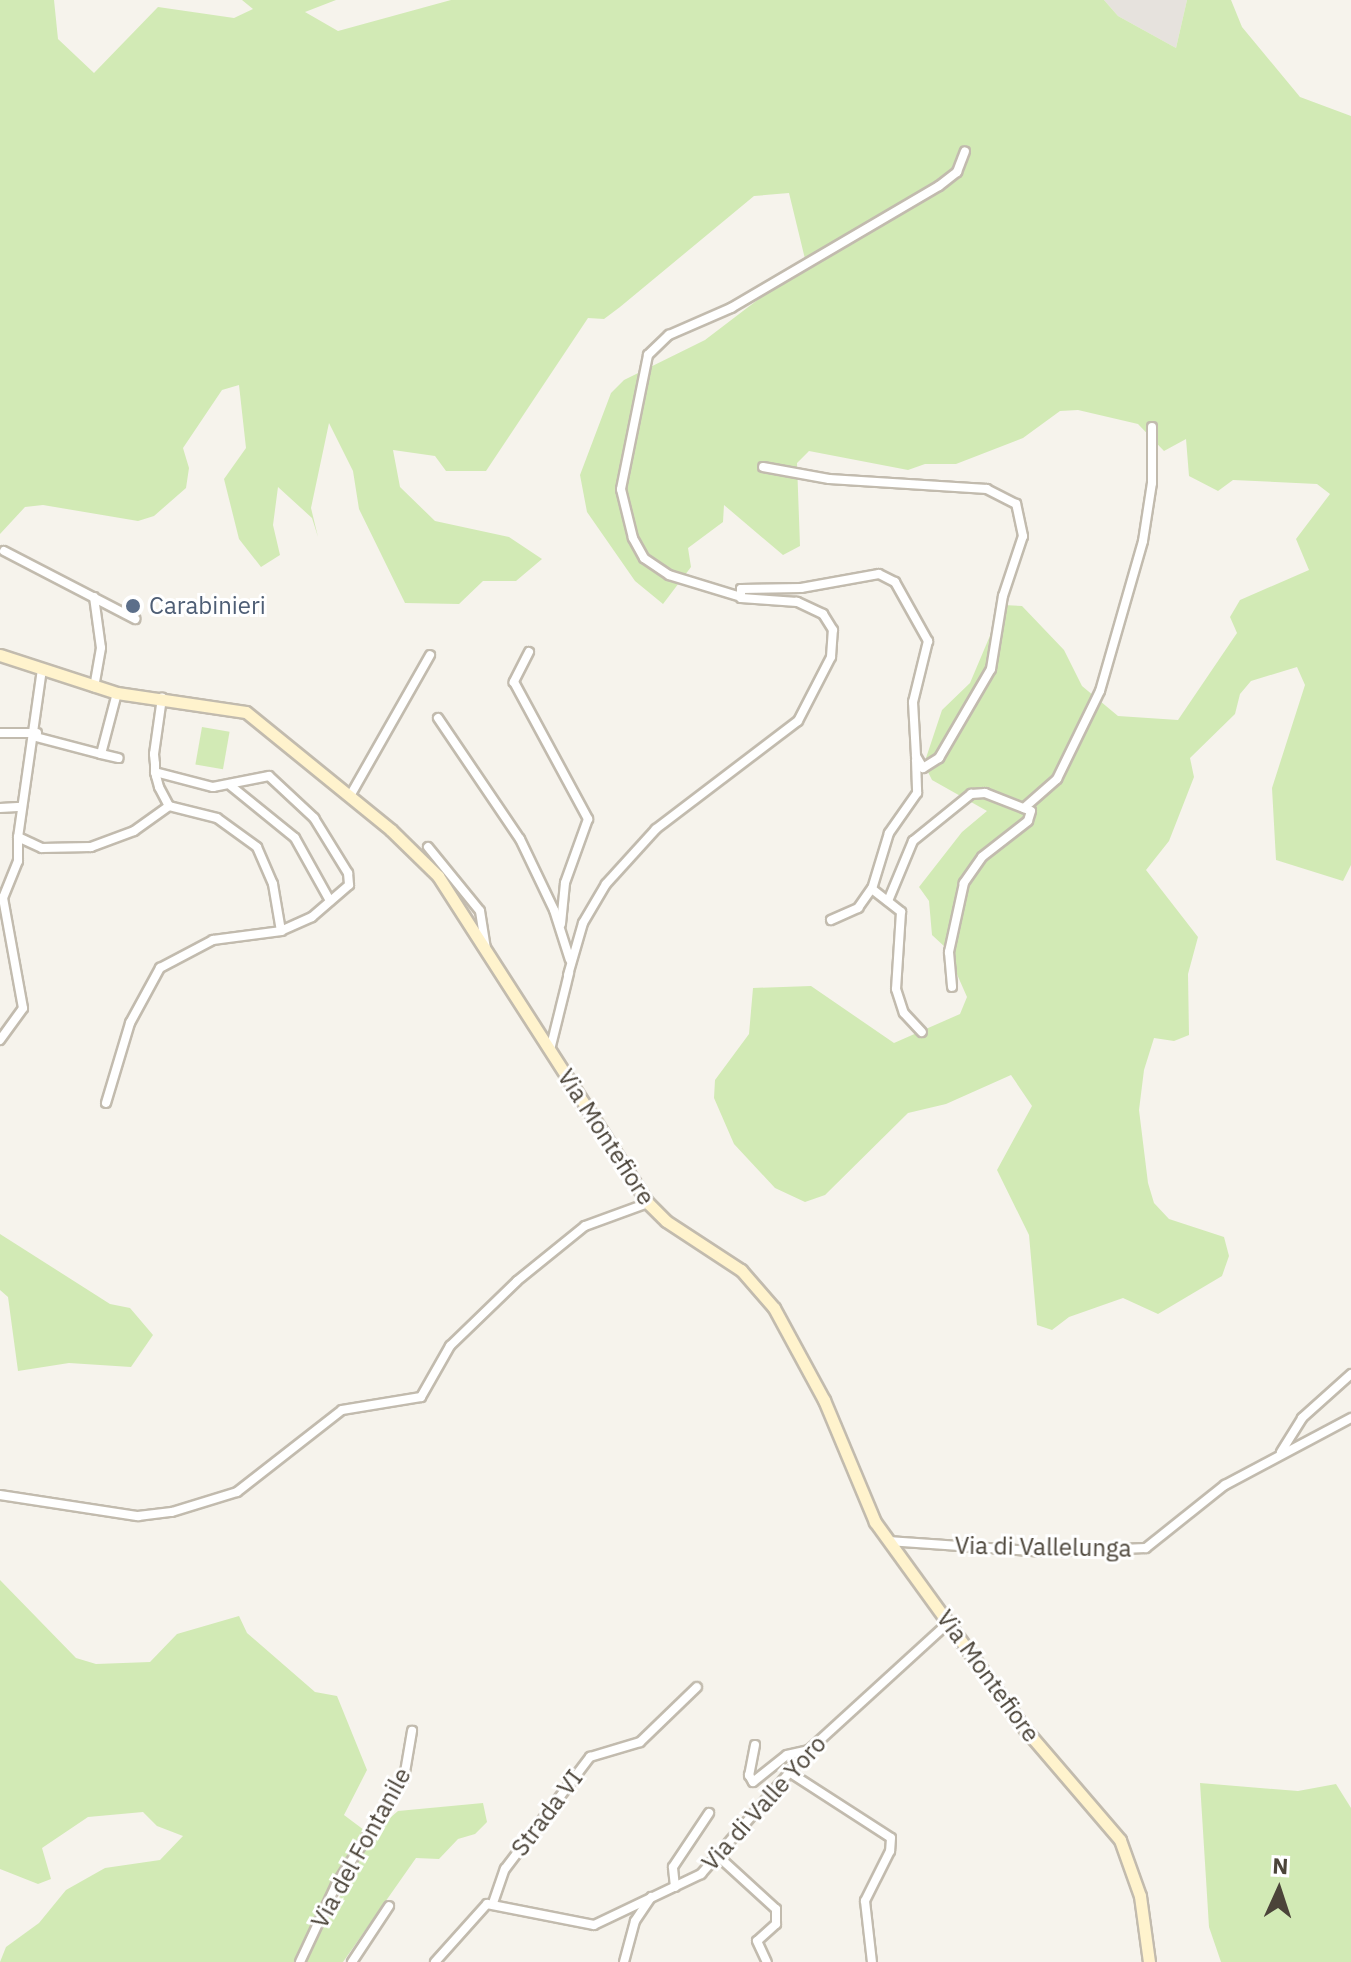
<!DOCTYPE html>
<style>
body{margin:0}
#map{position:relative;width:1351px;height:1962px;overflow:hidden;background:#f6f3ec;font-family:"IBM Plex Sans",sans-serif}
div>[style]{position:absolute}
[style*='--x']{left:calc(var(--x)*1px);top:calc(var(--y)*1px);width:calc(var(--w)*1px);rotate:calc(var(--a)*1deg)}
.industrial>*{inset:0;background:#e6e2dd}
.green>*{inset:0;background:#d2eab5;transform-origin:0 0}
.roads{filter:drop-shadow(2px 0 #c2bbae) drop-shadow(-2px 0 #c2bbae) drop-shadow(0 2px #c2bbae) drop-shadow(0 -2px #c2bbae)}
.street>*{height:8px;margin:-4px;padding:0 4px;transform-origin:4px;border-radius:4px;background:#fff}
.secondary>*{height:11px;margin:-5.5px;padding:0 5.5px;transform-origin:5.5px;border-radius:5.5px;background:#fff3cd}
.dots>*{width:22px;height:22px;translate:-50% -50%;box-sizing:border-box;border:4px solid #fff;border-radius:50%}
span{translate:-50% -50%;white-space:nowrap;text-align:center;line-height:1.15;-webkit-text-stroke:6px #fff;paint-order:stroke}
.service-label{font-size:24px;color:#4e5e75}
.left{translate:0 -50%;text-align:left}
.street-label{font-size:24px;color:#4b4439}
.north{position:absolute;left:1239px;top:1850px;width:80px;height:80px;-webkit-text-stroke:6px #fff;paint-order:stroke;rotate:3deg;font-size:22px;font-weight:700;line-height:32px;text-align:center;color:#4b4439}
.north::after{content:'';display:block;margin:auto;width:28px;height:36px;background:#4b4439;clip-path:polygon(50% 0,100% 100%,50% 72%,0 100%)}
</style>
<div id="map">
<div class="industrial">
<div style="clip-path:polygon(1104px 0,1187px 0,1176px 48px,1118px 16px)"></div>
</div>
<div class="green">
<div style="clip-path:polygon(0 0,54px 0,58px 39px,94px 73px,158px 7px,234px 18px,253px 9px,242px 0,336px 0,305px 12px,338px 31px,451px 0,1104px 0,1118px 16px,1176px 48px,1187px 0,1231px 0,1242px 27px,1300px 97px,1351px 116px,1351px 865px,1343px 881px,1276px 860px,1272px 788px,1305px 685px,1297px 667px,1251px 681px,1240px 694px,1235px 714px,1190px 758px,1194px 777px,1169px 841px,1146px 870px,1198px 937px,1188px 974px,1189px 1035px,1174px 1041px,1154px 1038px,1144px 1070px,1139px 1110px,1148px 1183px,1154px 1203px,1169px 1219px,1224px 1237px,1229px 1256px,1222px 1276px,1158px 1314px,1123px 1298px,1069px 1317px,1052px 1330px,1037px 1325px,1029px 1235px,997px 1170px,1032px 1106px,1011px 1075px,946px 1104px,908px 1113px,825px 1195px,805px 1202px,775px 1188px,734px 1144px,714px 1098px,715px 1080px,749px 1034px,753px 988px,811px 986px,894px 1043px,960px 1014px,967px 997px,945px 947px,932px 935px,929px 901px,919px 887px,962px 832px,987px 811px,932px 780px,924px 764px,942px 710px,970px 683px,1003px 605px,1022px 606px,1064px 650px,1082px 686px,1118px 716px,1178px 720px,1237px 633px,1230px 617px,1240px 600px,1309px 570px,1296px 539px,1330px 494px,1317px 484px,1233px 480px,1218px 491px,1189px 476px,1186px 439px,1164px 451px,1138px 424px,1078px 410px,1060px 411px,1023px 438px,956px 464px,925px 464px,908px 470px,809px 451px,797px 463px,800px 546px,783px 555px,724px 505px,723px 522px,688px 548px,691px 567px,663px 604px,635px 581px,587px 512px,580px 475px,611px 393px,624px 380px,705px 340px,806px 263px,789px 193px,754px 196px,620px 307px,604px 319px,588px 318px,486px 471px,446px 471px,435px 456px,393px 450px,400px 487px,435px 521px,509px 537px,542px 559px,516px 581px,483px 581px,459px 604px,405px 603px,359px 509px,353px 471px,329px 423px,311px 508px,318px 537px,312px 518px,278px 487px,273px 525px,280px 555px,261px 567px,239px 539px,224px 479px,246px 448px,239px 385px,222px 390px,183px 448px,189px 468px,186px 488px,154px 516px,138px 521px,43px 505px,25px 507px,0 534px)"></div>
<div style="left:202px;top:727px;width:28px;height:38px;rotate:10deg"></div>
<div style="clip-path:polygon(0 1234px,110px 1304px,130px 1308px,153px 1335px,131px 1367px,69px 1363px,18px 1371px,8px 1297px,0 1290px)"></div>
<div style="clip-path:polygon(0 1580px,76px 1658px,96px 1664px,150px 1662px,177px 1634px,239px 1616px,247px 1633px,315px 1692px,337px 1696px,367px 1770px,344px 1815px,364px 1830px,295px 1962px,0 1962px,6px 1947px,39px 1923px,66px 1890px,105px 1868px,160px 1860px,183px 1836px,157px 1826px,143px 1812px,88px 1817px,42px 1848px,51px 1879px,38px 1884px,0 1869px)"></div>
<div style="clip-path:polygon(1200px 1783px,1298px 1791px,1336px 1784px,1351px 1808px,1351px 1962px,1221px 1962px,1209px 1927px)"></div>
<div style="clip-path:polygon(483px 1803px,487px 1822px,475px 1834px,458px 1839px,439px 1859px,416px 1858px,343px 1962px,304px 1962px,376px 1830px,398px 1811px)"></div>
</div>
<div class="roads">
<div class="street">
<div style="--x:4;--y:551;--w:148;--a:27.4"></div>
<div style="--x:94;--y:597;--w:51;--a:82.2"></div>
<div style="--x:101;--y:648;--w:40;--a:100"></div>
<div style="--x:741;--y:597;--w:75;--a:-163"></div>
<div style="--x:669;--y:575;--w:30;--a:-146"></div>
<div style="--x:644;--y:558;--w:23;--a:-119"></div>
<div style="--x:633;--y:538;--w:50;--a:-103.8"></div>
<div style="--x:621;--y:489;--w:137;--a:-78.6"></div>
<div style="--x:648;--y:355;--w:29;--a:-44"></div>
<div style="--x:669;--y:335;--w:68;--a:-23.5"></div>
<div style="--x:731;--y:308;--w:241;--a:-30.4"></div>
<div style="--x:939;--y:186;--w:23;--a:-38"></div>
<div style="--x:957;--y:172;--w:22;--a:-69"></div>
<div style="--x:529;--y:652;--w:34;--a:117"></div>
<div style="--x:514;--y:682;--w:156;--a:61.6"></div>
<div style="--x:588;--y:819;--w:68;--a:109.8"></div>
<div style="--x:565;--y:883;--w:41;--a:95.6"></div>
<div style="--x:42;--y:669;--w:170;--a:98.1"></div>
<div style="--x:18;--y:837;--w:26;--a:25"></div>
<div style="--x:42;--y:848;--w:49;--a:-1.2"></div>
<div style="--x:91;--y:847;--w:46;--a:-20.4"></div>
<div style="--x:134;--y:831;--w:43;--a:-35.5"></div>
<div style="--x:438;--y:718;--w:146;--a:55.9"></div>
<div style="--x:520;--y:839;--w:79;--a:64.4"></div>
<div style="--x:554;--y:910;--w:52;--a:72.3"></div>
<div style="--x:0;--y:733;--w:37;--a:0"></div>
<div style="--x:36;--y:737;--w:67;--a:14.7"></div>
<div style="--x:101;--y:754;--w:63;--a:-75.3"></div>
<div style="--x:101;--y:754;--w:18;--a:13"></div>
<div style="--x:916;--y:760;--w:33;--a:88"></div>
<div style="--x:917;--y:793;--w:49;--a:125"></div>
<div style="--x:889;--y:833;--w:59;--a:106.9"></div>
<div style="--x:872;--y:889;--w:37;--a:38"></div>
<div style="--x:901;--y:912;--w:77;--a:93.7"></div>
<div style="--x:896;--y:989;--w:25;--a:72"></div>
<div style="--x:904;--y:1013;--w:26;--a:47"></div>
<div style="--x:155;--y:772;--w:60;--a:14.5"></div>
<div style="--x:213;--y:787;--w:57;--a:-11.1"></div>
<div style="--x:269;--y:776;--w:62;--a:43"></div>
<div style="--x:314;--y:818;--w:65;--a:58.3"></div>
<div style="--x:348;--y:873;--w:12;--a:85"></div>
<div style="--x:349;--y:885;--w:49;--a:139.1"></div>
<div style="--x:312;--y:917;--w:34;--a:156"></div>
<div style="--x:281;--y:931;--w:48;--a:-99.7"></div>
<div style="--x:273;--y:884;--w:40;--a:-113.4"></div>
<div style="--x:257;--y:847;--w:49;--a:-144.1"></div>
<div style="--x:217;--y:818;--w:49;--a:-166"></div>
<div style="--x:169;--y:806;--w:21;--a:-118"></div>
<div style="--x:159;--y:787;--w:11;--a:-105"></div>
<div style="--x:156;--y:776;--w:4;--a:-104"></div>
<div style="--x:155;--y:772;--w:8;--a:-90"></div>
<div style="--x:155;--y:764;--w:10;--a:-96"></div>
<div style="--x:154;--y:754;--w:57;--a:-81.9"></div>
<div style="--x:231;--y:786;--w:82;--a:39.1"></div>
<div style="--x:295;--y:838;--w:72;--a:60.9"></div>
<div style="--x:350;--y:796;--w:162;--a:-60.4"></div>
<div style="--x:0;--y:808;--w:22;--a:-3"></div>
<div style="--x:1024;--y:808;--w:44;--a:-41.3"></div>
<div style="--x:1057;--y:779;--w:98;--a:-64"></div>
<div style="--x:1100;--y:691;--w:156;--a:-74"></div>
<div style="--x:1143;--y:541;--w:59;--a:-81.2"></div>
<div style="--x:1152;--y:483;--w:56;--a:-90"></div>
<div style="--x:428;--y:847;--w:82;--a:50.9"></div>
<div style="--x:480;--y:911;--w:37;--a:81"></div>
<div style="--x:888;--y:901;--w:65;--a:-67.4"></div>
<div style="--x:913;--y:841;--w:75;--a:-39"></div>
<div style="--x:971;--y:794;--w:14;--a:-4"></div>
<div style="--x:985;--y:793;--w:49;--a:21.4"></div>
<div style="--x:1031;--y:811;--w:10;--a:107"></div>
<div style="--x:1028;--y:821;--w:58;--a:142"></div>
<div style="--x:982;--y:857;--w:32;--a:125"></div>
<div style="--x:964;--y:883;--w:71;--a:102.3"></div>
<div style="--x:949;--y:952;--w:35;--a:85"></div>
<div style="--x:831;--y:920;--w:30;--a:-24"></div>
<div style="--x:858;--y:908;--w:24;--a:-55"></div>
<div style="--x:568;--y:975;--w:54;--a:-73.9"></div>
<div style="--x:583;--y:923;--w:45;--a:-59.5"></div>
<div style="--x:606;--y:884;--w:74;--a:-47.7"></div>
<div style="--x:656;--y:829;--w:178;--a:-37.3"></div>
<div style="--x:798;--y:721;--w:72;--a:-62.7"></div>
<div style="--x:831;--y:657;--w:27;--a:-86"></div>
<div style="--x:833;--y:630;--w:19;--a:-122"></div>
<div style="--x:823;--y:614;--w:29;--a:-155"></div>
<div style="--x:797;--y:602;--w:56;--a:-175.9"></div>
<div style="--x:741;--y:598;--w:9;--a:-90"></div>
<div style="--x:741;--y:589;--w:60;--a:-1"></div>
<div style="--x:801;--y:588;--w:79;--a:-10.2"></div>
<div style="--x:879;--y:574;--w:18;--a:27"></div>
<div style="--x:895;--y:582;--w:68;--a:60.8"></div>
<div style="--x:928;--y:641;--w:63;--a:103.8"></div>
<div style="--x:913;--y:702;--w:54;--a:86.8"></div>
<div style="--x:916;--y:756;--w:14;--a:60"></div>
<div style="--x:923;--y:768;--w:19;--a:-32"></div>
<div style="--x:939;--y:758;--w:103;--a:-59.7"></div>
<div style="--x:991;--y:669;--w:74;--a:-80.7"></div>
<div style="--x:1003;--y:596;--w:63;--a:-71.6"></div>
<div style="--x:1023;--y:536;--w:33;--a:-102"></div>
<div style="--x:1016;--y:504;--w:33;--a:-153"></div>
<div style="--x:987;--y:489;--w:158;--a:-176.4"></div>
<div style="--x:829;--y:479;--w:67;--a:-169.7"></div>
<div style="--x:0;--y:1040;--w:39;--a:-54"></div>
<div style="--x:23;--y:1008;--w:112;--a:-100.3"></div>
<div style="--x:3;--y:898;--w:40;--a:-68"></div>
<div style="--x:18;--y:861;--w:24;--a:-90"></div>
<div style="--x:550;--y:1050;--w:79;--a:-76.1"></div>
<div style="--x:106;--y:1103;--w:84;--a:-73.3"></div>
<div style="--x:130;--y:1023;--w:63;--a:-61.4"></div>
<div style="--x:160;--y:968;--w:60;--a:-27.8"></div>
<div style="--x:213;--y:940;--w:69;--a:-7.5"></div>
<div style="--x:1281;--y:1452;--w:40;--a:-58"></div>
<div style="--x:1302;--y:1418;--w:66;--a:-41.9"></div>
<div style="--x:0;--y:1495;--w:140;--a:8.7"></div>
<div style="--x:138;--y:1516;--w:34;--a:-7"></div>
<div style="--x:172;--y:1512;--w:68;--a:-17.1"></div>
<div style="--x:237;--y:1492;--w:133;--a:-38"></div>
<div style="--x:342;--y:1410;--w:80;--a:-9.3"></div>
<div style="--x:421;--y:1397;--w:59;--a:-60.4"></div>
<div style="--x:450;--y:1346;--w:93;--a:-44.1"></div>
<div style="--x:517;--y:1281;--w:87;--a:-39"></div>
<div style="--x:585;--y:1226;--w:67;--a:-20.1"></div>
<div style="--x:888;--y:1541;--w:158;--a:4"></div>
<div style="--x:1046;--y:1552;--w:100;--a:-2.3"></div>
<div style="--x:1146;--y:1548;--w:101;--a:-38.6"></div>
<div style="--x:1225;--y:1485;--w:143;--a:-28"></div>
<div style="--x:755;--y:1745;--w:31;--a:101"></div>
<div style="--x:749;--y:1775;--w:8;--a:60"></div>
<div style="--x:753;--y:1782;--w:43;--a:-38.5"></div>
<div style="--x:787;--y:1755;--w:23;--a:-13"></div>
<div style="--x:789;--y:1772;--w:121;--a:32.9"></div>
<div style="--x:891;--y:1838;--w:13;--a:94"></div>
<div style="--x:890;--y:1851;--w:56;--a:116.6"></div>
<div style="--x:865;--y:1901;--w:61;--a:83.5"></div>
<div style="--x:719;--y:1857;--w:77;--a:42.4"></div>
<div style="--x:776;--y:1909;--w:15;--a:90"></div>
<div style="--x:776;--y:1924;--w:25;--a:138"></div>
<div style="--x:757;--y:1941;--w:23;--a:65"></div>
<div style="--x:675;--y:1887;--w:20;--a:-96"></div>
<div style="--x:673;--y:1867;--w:65;--a:-56.3"></div>
<div style="--x:493;--y:1903;--w:36;--a:-71"></div>
<div style="--x:505;--y:1869;--w:141;--a:-52.8"></div>
<div style="--x:590;--y:1757;--w:52;--a:-16.7"></div>
<div style="--x:640;--y:1742;--w:79;--a:-44"></div>
<div style="--x:300;--y:1962;--w:85;--a:-64.9"></div>
<div style="--x:336;--y:1885;--w:127;--a:-57.6"></div>
<div style="--x:404;--y:1778;--w:48;--a:-80.3"></div>
<div style="--x:352;--y:1962;--w:67;--a:-56.5"></div>
<div style="--x:435;--y:1962;--w:78;--a:-48.1"></div>
<div style="--x:487;--y:1904;--w:109;--a:11.1"></div>
<div style="--x:594;--y:1925;--w:119;--a:-25.5"></div>
<div style="--x:701;--y:1874;--w:164;--a:-48.9"></div>
<div style="--x:809;--y:1750;--w:190;--a:-42.4"></div>
<div style="--x:624;--y:1962;--w:42;--a:-75"></div>
<div style="--x:635;--y:1921;--w:29;--a:-56"></div>
</div>
<div class="secondary">
<div style="--x:0;--y:655;--w:123;--a:18"></div>
<div style="--x:117;--y:693;--w:130;--a:8.4"></div>
<div style="--x:246;--y:712;--w:187;--a:39.1"></div>
<div style="--x:391;--y:830;--w:66;--a:44.4"></div>
<div style="--x:438;--y:876;--w:389;--a:57.3"></div>
<div style="--x:648;--y:1203;--w:25;--a:45"></div>
<div style="--x:666;--y:1221;--w:90;--a:33.2"></div>
<div style="--x:741;--y:1270;--w:50;--a:49"></div>
<div style="--x:774;--y:1308;--w:105;--a:61.5"></div>
<div style="--x:824;--y:1400;--w:132;--a:67.3"></div>
<div style="--x:875;--y:1522;--w:256;--a:54.1"></div>
<div style="--x:1025;--y:1729;--w:146;--a:49.4"></div>
<div style="--x:1120;--y:1840;--w:59;--a:70.3"></div>
<div style="--x:1140;--y:1896;--w:67;--a:82.2"></div>
</div>
</div>
<div class="dots">
<div style="left:133px;top:606px;background:#5c6f8a"></div>
</div>
<div class="service-label">
<span class="left" style="left:149px;top:606px">Carabinieri</span>
</div>
<div class="street-label">
<span style="left:606px;top:1137px;rotate:57deg">Via Montefiore</span>
<span style="left:1043px;top:1547px;rotate:1deg">Via di Vallelunga</span>
<span style="left:988px;top:1676px;rotate:54deg">Via Montefiore</span>
<span style="left:764px;top:1803px;rotate:-48deg">Via di Valle Yoro</span>
<span style="left:547px;top:1813px;rotate:-53deg">Strada VI</span>
<span style="left:361px;top:1848px;rotate:-61deg">Via del Fontanile</span>
</div>
<div class="north">N</div>
</div>
